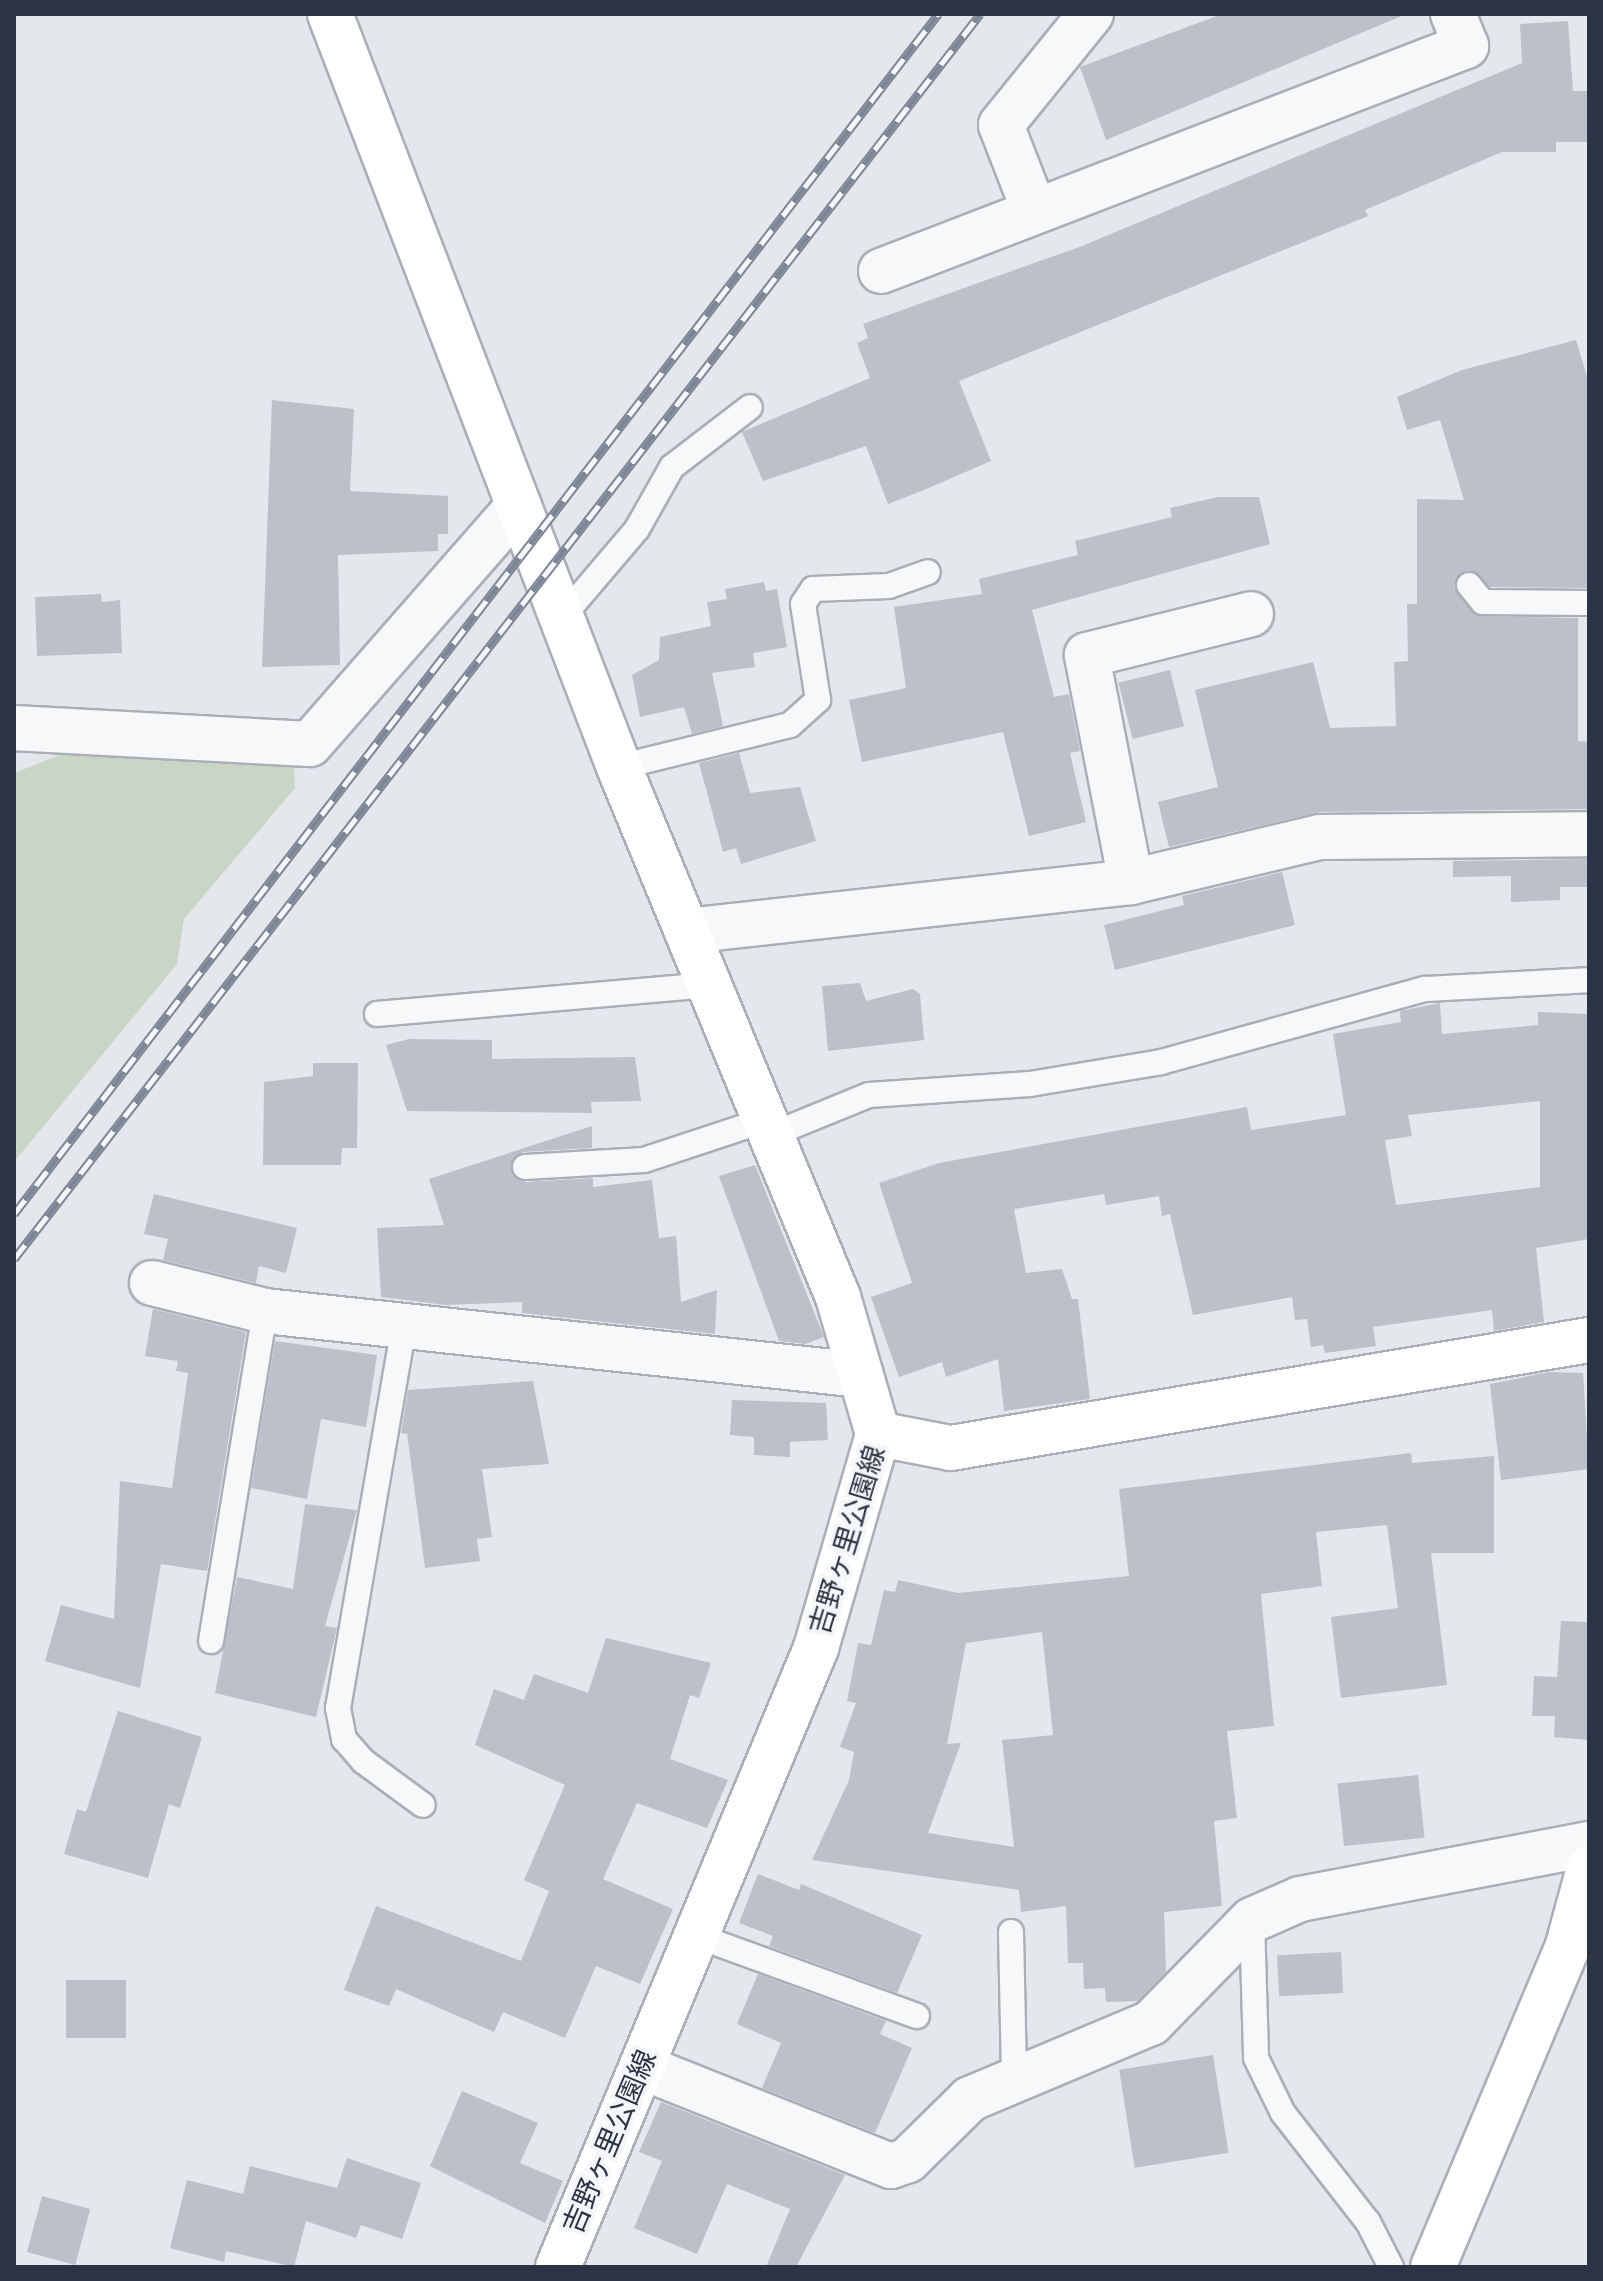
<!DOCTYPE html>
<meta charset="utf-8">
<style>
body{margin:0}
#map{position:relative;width:1603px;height:2281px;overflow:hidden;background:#e4e7ec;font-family:Rubik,"Noto Sans JP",sans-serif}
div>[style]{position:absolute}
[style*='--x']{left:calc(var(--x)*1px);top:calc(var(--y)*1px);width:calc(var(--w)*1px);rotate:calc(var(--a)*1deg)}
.green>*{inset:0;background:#c9d6c5}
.building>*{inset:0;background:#bbc0ca;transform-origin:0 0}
.roads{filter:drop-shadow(2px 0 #a9aeb7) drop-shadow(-2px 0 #a9aeb7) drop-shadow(0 2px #a9aeb7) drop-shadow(0 -2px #a9aeb7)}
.lane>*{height:24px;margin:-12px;padding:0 12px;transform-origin:12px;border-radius:12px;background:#f7f8fa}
.street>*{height:44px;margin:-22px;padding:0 22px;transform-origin:22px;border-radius:22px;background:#f7f8fa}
.secondary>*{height:44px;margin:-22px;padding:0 22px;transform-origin:22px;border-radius:22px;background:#fff}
.rail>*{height:9px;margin-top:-4.5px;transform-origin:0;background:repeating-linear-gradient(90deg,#f4f6f9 0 18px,#7d8696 0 36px);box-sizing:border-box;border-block:2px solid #7d8696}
span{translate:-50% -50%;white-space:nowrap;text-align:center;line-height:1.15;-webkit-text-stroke:8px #f4f6f9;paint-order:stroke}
.street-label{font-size:28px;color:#2b3445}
.frame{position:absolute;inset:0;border:16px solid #2b3445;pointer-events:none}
</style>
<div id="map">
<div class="green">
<div style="clip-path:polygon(114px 753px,263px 755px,294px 766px,295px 788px,184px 919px,177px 964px,14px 1162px,14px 773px,60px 755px)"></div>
</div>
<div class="building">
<div style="clip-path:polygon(1222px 14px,1404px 14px,1404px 15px,1106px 140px,1080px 67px)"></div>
<div style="clip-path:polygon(1568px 21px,1573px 91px,1589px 91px,1589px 142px,1556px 142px,1556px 152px,1502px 152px,1365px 210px,1368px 216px,959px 381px,991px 461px,924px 490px,888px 504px,866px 446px,763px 481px,742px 432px,870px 378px,857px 343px,868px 338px,863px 324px,1082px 246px,1522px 63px,1520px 24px)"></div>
<div style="clip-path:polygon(1576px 340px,1589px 383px,1589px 588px,1490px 587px,1467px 570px,1454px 587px,1477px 616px,1578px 618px,1578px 741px,1589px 742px,1589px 809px,1319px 812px,1169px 847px,1158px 802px,1218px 787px,1195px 690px,1313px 662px,1330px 728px,1396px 726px,1394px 662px,1408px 661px,1407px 604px,1417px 604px,1417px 499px,1464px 500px,1440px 420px,1407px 430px,1397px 397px,1462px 370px)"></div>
<div style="clip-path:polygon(272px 400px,354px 409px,350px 491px,448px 496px,448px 534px,438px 534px,438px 551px,338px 555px,340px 665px,262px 667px)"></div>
<div style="clip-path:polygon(1218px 497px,1259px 497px,1270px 544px,1032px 610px,1054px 697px,1069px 694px,1080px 751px,1070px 753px,1086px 822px,1029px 836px,1003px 732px,862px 762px,849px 700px,906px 688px,894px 607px,982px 594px,979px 579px,1078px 555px,1075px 541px,1172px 517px,1170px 508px)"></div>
<div style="clip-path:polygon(764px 582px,766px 591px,777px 589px,787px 647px,753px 653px,755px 667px,712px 673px,723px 726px,692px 734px,684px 707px,640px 717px,632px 675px,659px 660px,660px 637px,711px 626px,707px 602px,727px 599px,725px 589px)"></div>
<div style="clip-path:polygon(101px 594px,102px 602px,120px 600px,122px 653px,37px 656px,35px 597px)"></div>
<div style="left:1170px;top:670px;width:58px;height:53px;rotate:76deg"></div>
<div style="clip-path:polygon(739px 753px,750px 793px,800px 787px,816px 841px,741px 864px,736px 848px,723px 852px,699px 763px)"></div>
<div style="clip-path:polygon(1589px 859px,1589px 887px,1560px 887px,1560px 900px,1511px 902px,1511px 876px,1453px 877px,1453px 861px)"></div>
<div style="clip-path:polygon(1282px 872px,1295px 925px,1115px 970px,1104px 925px,1184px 905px,1182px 896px)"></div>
<div style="clip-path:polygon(860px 983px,866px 1001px,913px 989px,920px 994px,924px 1040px,828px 1051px,822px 986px)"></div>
<div style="clip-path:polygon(evenodd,1440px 1003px,1442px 1034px,1538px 1025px,1538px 1012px,1589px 1014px,1589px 1239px,1536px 1248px,1544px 1322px,1494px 1331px,1492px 1310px,1373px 1327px,1376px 1346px,1325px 1353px,1323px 1345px,1311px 1347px,1307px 1319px,1295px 1320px,1292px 1297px,1193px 1315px,1170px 1214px,1162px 1216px,1159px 1196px,1106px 1205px,1104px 1194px,1014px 1209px,1026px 1273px,1062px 1269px,1072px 1299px,1078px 1299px,1090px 1399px,1004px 1411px,998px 1359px,946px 1377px,942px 1362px,899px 1377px,871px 1297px,912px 1283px,879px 1183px,939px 1163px,1247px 1107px,1251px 1130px,1346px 1115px,1333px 1034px,1401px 1022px,1400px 1011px,1440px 1003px,1540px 1101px,1540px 1187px,1396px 1205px,1385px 1140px,1412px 1136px,1408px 1115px,1540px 1101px)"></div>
<div style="clip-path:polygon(409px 1039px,492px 1040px,492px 1059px,635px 1057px,641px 1101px,591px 1102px,592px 1113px,407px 1111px,386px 1045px)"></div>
<div style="clip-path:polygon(313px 1063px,358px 1063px,357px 1148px,342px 1148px,341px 1165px,263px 1165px,264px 1082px,313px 1076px)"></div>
<div style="clip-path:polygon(592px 1126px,592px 1148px,523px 1152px,512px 1160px,512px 1175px,526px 1182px,593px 1178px,593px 1187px,652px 1180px,659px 1238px,676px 1236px,681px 1302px,717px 1290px,715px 1334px,522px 1313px,522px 1302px,446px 1305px,381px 1297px,377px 1228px,444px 1225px,429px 1179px)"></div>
<div style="clip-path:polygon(755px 1165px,824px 1337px,805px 1344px,779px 1341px,719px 1176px)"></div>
<div style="clip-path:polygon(154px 1194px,297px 1228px,286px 1273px,259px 1266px,256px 1283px,163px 1260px,168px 1239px,144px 1234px)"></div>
<div style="clip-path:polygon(153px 1309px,246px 1332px,207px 1571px,161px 1564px,140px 1688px,45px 1661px,61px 1605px,114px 1619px,120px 1481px,172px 1488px,188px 1373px,176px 1371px,178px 1361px,145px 1356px)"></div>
<div style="clip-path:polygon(275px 1341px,377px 1355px,366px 1427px,321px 1419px,307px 1499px,251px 1488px)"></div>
<div style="clip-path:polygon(1549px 1372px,1583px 1373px,1589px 1469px,1501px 1480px,1490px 1384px)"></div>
<div style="clip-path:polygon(533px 1381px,549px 1464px,482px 1469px,492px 1537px,477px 1539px,480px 1561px,425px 1568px,407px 1434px,401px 1433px,408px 1390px)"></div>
<div style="clip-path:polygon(732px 1400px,826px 1403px,828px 1440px,790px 1442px,790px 1457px,754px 1455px,754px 1437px,730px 1435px)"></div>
<div style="clip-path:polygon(evenodd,1411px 1453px,1412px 1463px,1494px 1456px,1494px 1553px,1431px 1553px,1447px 1685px,1341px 1698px,1331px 1617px,1398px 1608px,1387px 1525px,1316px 1532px,1322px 1586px,1261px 1594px,1274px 1726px,1227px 1731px,1237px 1818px,1214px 1821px,1222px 1906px,1164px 1912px,1166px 1972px,1138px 2001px,1106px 2002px,1105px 1988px,1084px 1989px,1083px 1963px,1068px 1963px,1066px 1906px,1021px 1912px,1019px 1890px,812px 1860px,849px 1780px,854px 1752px,840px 1747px,856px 1703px,847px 1701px,858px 1643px,871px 1645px,884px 1590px,895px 1592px,898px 1580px,958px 1593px,1129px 1576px,1119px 1489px,1411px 1453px,1042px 1632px,1053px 1735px,1002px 1740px,1014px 1847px,928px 1833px,961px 1743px,947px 1744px,966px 1643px,1042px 1632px)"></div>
<div style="clip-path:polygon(305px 1504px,357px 1510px,325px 1626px,337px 1628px,316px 1717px,215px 1693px,237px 1577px,293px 1589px)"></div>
<div style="clip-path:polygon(1561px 1621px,1589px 1622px,1589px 1740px,1554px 1737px,1555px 1716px,1532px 1716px,1534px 1676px,1557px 1677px)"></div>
<div style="clip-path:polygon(606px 1638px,711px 1663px,699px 1698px,690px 1695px,670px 1759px,728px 1780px,707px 1828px,637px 1803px,603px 1879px,673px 1909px,640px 1984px,596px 1966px,565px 2038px,503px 2012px,494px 2032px,396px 1989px,389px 2006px,344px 1990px,376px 1906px,521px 1961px,549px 1891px,524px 1880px,565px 1785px,475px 1745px,494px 1689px,524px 1700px,534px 1674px,588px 1693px)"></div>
<div style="clip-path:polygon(118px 1711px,202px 1737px,180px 1808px,169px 1804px,148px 1878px,64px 1854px,77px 1809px,86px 1812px)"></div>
<div style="left:1418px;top:1775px;width:63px;height:81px;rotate:84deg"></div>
<div style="clip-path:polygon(758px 1874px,799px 1890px,801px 1884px,922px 1935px,897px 1993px,769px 1946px,773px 1936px,739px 1923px)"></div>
<div style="left:1341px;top:1952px;width:41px;height:64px;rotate:87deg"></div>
<div style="clip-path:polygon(758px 1974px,886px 2021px,880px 2034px,912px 2048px,875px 2133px,762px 2088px,781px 2043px,737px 2024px)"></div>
<div style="left:66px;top:1980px;width:60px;height:58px"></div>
<div style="left:1213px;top:2055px;width:99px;height:95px;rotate:81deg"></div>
<div style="clip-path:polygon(462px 2091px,538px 2123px,520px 2163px,563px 2181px,545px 2223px,430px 2166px)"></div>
<div style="clip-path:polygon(661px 2102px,845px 2175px,796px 2267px,766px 2267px,790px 2209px,727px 2184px,697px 2254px,634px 2228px,662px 2161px,639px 2152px)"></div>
<div style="clip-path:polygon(347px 2158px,421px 2183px,402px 2239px,361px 2225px,356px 2238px,306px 2221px,294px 2267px,226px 2251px,224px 2262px,170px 2248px,187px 2180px,243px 2194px,250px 2166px,337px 2188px)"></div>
<div style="left:42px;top:2196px;width:50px;height:58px;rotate:15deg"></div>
</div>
<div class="roads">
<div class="lane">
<div style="--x:1469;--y:585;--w:22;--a:51"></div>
<div style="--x:1483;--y:602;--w:106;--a:0.5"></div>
<div style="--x:563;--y:616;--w:114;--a:-49.6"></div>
<div style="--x:637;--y:529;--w:71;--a:-60.6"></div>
<div style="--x:672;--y:467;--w:98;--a:-37.6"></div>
<div style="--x:619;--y:767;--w:176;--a:-13.8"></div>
<div style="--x:790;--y:725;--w:38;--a:-42"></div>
<div style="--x:818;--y:700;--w:97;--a:-98.9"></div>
<div style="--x:803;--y:604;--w:18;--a:-56"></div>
<div style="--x:813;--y:589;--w:76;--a:-2.3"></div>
<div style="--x:889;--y:586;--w:41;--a:-19.7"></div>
<div style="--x:377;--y:1014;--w:333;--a:-5"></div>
<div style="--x:771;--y:1135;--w:106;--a:-22.2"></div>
<div style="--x:869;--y:1095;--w:161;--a:-3.9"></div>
<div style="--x:1030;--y:1084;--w:133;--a:-9.5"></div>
<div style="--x:1161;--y:1062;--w:274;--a:-15.5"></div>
<div style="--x:1425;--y:989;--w:164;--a:-3.1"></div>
<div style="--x:525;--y:1167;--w:119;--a:-3.4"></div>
<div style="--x:644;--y:1160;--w:127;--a:-18.3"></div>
<div style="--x:404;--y:1326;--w:388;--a:99.8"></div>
<div style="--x:338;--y:1708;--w:32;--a:79"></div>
<div style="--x:344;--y:1739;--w:29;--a:49"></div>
<div style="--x:363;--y:1761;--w:74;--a:36.3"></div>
<div style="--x:211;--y:1641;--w:334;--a:-80.7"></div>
<div style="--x:1252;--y:1920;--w:138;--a:88.3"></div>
<div style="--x:1256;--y:2058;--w:61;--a:63.9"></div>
<div style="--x:1283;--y:2113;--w:138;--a:52.1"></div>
<div style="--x:1368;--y:2222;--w:51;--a:62.9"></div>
<div style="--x:1011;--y:1932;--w:143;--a:88.8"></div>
<div style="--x:697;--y:1936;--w:234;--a:20"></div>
</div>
<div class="street">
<div style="--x:1034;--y:210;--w:91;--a:-111.2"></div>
<div style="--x:1001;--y:125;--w:143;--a:-51"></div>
<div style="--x:881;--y:271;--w:627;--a:-21.04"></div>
<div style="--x:1466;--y:46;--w:35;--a:-112"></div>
<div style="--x:14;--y:728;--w:296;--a:3.1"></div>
<div style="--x:310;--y:744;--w:317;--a:-48.8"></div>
<div style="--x:1131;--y:882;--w:231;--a:-101"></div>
<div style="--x:1087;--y:655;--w:169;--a:-14"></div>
<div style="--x:687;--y:931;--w:447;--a:-6.3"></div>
<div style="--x:1131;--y:882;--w:194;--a:-13.4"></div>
<div style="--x:1320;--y:837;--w:269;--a:-0.6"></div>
<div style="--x:152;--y:1283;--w:116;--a:13.9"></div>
<div style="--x:265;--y:1311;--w:599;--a:6.13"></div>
<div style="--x:642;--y:2067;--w:268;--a:21.7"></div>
<div style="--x:891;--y:2166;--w:18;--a:-19"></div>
<div style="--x:908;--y:2160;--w:87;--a:-44.5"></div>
<div style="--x:970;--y:2099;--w:196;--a:-22.8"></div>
<div style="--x:1151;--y:2023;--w:144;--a:-45.6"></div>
<div style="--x:1252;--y:1920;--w:52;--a:-23.6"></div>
<div style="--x:1300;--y:1899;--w:294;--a:-10.8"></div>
</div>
<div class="secondary">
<div style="--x:330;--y:14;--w:807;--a:69"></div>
<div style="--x:619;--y:767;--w:573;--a:67.55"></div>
<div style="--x:838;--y:1297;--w:143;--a:73.7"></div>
<div style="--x:878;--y:1434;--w:74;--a:10.9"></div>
<div style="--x:951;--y:1448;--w:647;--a:-9.61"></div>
<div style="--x:558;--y:2267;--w:671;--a:-67.37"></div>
<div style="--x:816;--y:1648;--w:223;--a:-73.8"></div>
<div style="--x:1433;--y:2267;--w:345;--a:-67.2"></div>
<div style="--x:1567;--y:1949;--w:84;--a:-74.8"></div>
</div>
</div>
<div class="rail">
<div style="--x:14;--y:1214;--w:1515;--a:-52.4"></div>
<div style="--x:14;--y:1259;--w:1576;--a:-52.19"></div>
</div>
<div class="street-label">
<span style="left:848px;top:1540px;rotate:-73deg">吉野ヶ里公園線</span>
<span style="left:610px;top:2142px;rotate:-67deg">吉野ヶ里公園線</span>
</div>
<div class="frame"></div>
</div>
